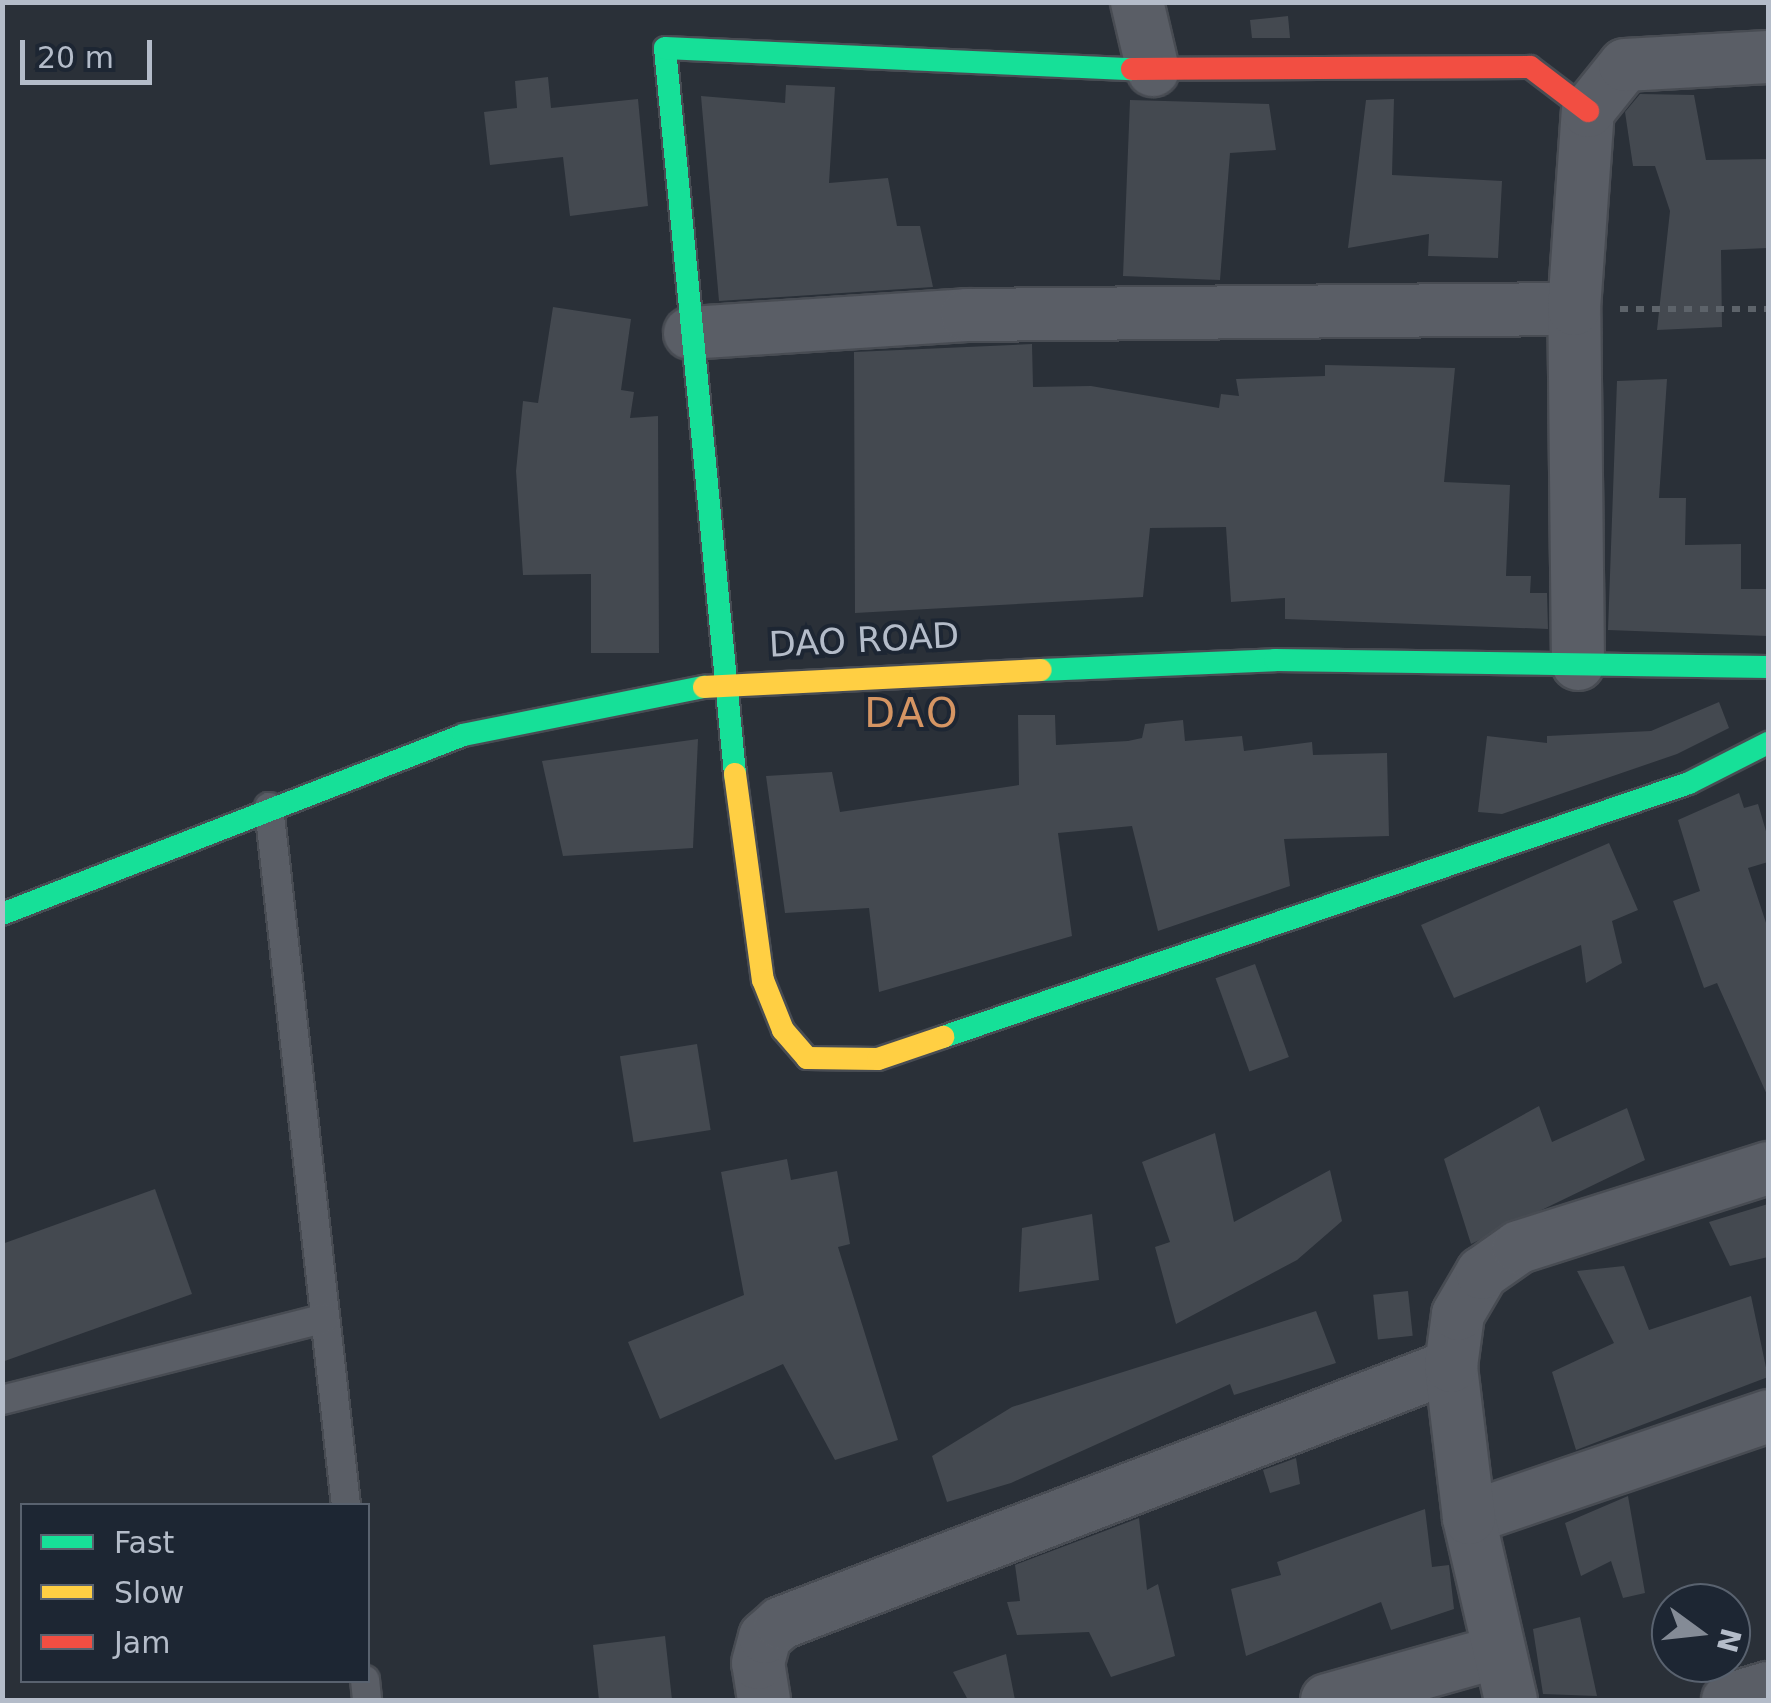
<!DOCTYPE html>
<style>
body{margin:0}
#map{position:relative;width:1771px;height:1703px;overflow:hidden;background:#2a3038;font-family:"DejaVu Sans",sans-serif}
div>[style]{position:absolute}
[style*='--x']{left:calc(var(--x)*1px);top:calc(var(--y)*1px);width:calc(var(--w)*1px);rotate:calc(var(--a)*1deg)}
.building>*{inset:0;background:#444950;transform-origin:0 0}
.path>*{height:6px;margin-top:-3px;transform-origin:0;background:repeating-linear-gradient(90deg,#5d636a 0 8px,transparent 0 16px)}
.roads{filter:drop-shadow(2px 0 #484c53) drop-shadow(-2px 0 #484c53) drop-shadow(0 2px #484c53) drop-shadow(0 -2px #484c53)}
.lane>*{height:28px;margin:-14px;padding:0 14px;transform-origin:14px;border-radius:14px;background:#5a5e66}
.street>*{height:52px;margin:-26px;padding:0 26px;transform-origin:26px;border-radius:26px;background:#5a5e66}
.fast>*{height:22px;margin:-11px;padding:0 11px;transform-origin:11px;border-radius:11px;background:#16e098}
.slow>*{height:22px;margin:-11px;padding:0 11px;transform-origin:11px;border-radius:11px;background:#ffcf43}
.jam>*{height:22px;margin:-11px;padding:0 11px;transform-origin:11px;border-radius:11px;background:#f24e42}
span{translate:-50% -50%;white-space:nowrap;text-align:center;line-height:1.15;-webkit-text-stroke:8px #1d2633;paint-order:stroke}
.street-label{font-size:35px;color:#b4bcc9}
.quarter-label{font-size:40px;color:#d59563;letter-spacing:2.5px}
.frame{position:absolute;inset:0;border:5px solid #b4bcc9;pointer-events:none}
.legend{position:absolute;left:20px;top:1503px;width:350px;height:180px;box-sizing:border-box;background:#1d2633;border:2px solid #59626f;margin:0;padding:12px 18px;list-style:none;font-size:30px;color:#b4bcc9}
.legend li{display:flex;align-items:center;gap:20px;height:50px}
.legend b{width:50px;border:2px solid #59626f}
.north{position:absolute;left:1651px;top:1583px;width:100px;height:100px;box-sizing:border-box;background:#1d2633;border:2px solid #59626f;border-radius:50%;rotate:105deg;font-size:28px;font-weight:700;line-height:40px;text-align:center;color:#b4bcc9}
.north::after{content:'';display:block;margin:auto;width:35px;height:45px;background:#848b96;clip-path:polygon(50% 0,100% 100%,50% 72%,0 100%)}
.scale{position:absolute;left:20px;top:40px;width:132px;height:45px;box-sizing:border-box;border:5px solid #b4bcc9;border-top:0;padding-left:12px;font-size:30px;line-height:35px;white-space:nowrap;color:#b4bcc9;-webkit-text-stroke:8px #1d2633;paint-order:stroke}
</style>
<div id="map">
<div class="building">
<div style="clip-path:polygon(1288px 16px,1290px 38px,1252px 38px,1250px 20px)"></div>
<div style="clip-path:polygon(548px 77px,551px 108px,638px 99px,648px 206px,570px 216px,563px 157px,490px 165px,484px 112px,517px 108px,515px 81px)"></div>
<div style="clip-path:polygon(786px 85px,835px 87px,829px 183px,888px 178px,897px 226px,920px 226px,933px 287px,719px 301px,701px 96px,785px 103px)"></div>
<div style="clip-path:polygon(1640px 94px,1694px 95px,1706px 160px,1768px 159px,1768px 248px,1721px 250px,1722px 327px,1657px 330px,1670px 211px,1655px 166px,1633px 166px,1625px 112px)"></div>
<div style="clip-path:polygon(1394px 99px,1392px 175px,1502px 181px,1498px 258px,1428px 256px,1429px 234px,1348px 248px,1366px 100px)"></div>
<div style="clip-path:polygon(1130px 100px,1269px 104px,1276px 150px,1230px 153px,1220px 280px,1123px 276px)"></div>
<div style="clip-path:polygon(553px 307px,631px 319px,621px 390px,634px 392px,630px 418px,658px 416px,659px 653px,591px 653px,591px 574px,523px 575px,516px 471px,523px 401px,538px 403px)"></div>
<div style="clip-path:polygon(1032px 344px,1033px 387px,1091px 386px,1219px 408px,1221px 394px,1239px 396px,1236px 379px,1325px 376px,1325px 365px,1455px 368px,1444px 482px,1510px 485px,1506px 576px,1531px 576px,1530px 593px,1547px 593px,1548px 629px,1285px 619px,1285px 598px,1231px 602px,1226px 527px,1150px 528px,1143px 597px,855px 613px,854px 352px)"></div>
<div style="clip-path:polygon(1667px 379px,1659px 498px,1686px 498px,1685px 545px,1741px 544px,1741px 589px,1767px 589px,1768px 636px,1608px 630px,1617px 381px)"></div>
<div style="clip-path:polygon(1719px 702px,1729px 728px,1677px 754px,1502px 814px,1478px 812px,1487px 736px,1547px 743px,1547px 736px,1651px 731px)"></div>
<div style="clip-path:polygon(1018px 715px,1055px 715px,1056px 745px,1128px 741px,1142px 738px,1145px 724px,1183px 720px,1185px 741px,1242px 736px,1244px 751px,1312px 742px,1313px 755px,1387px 753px,1389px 836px,1284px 839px,1290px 886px,1158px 931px,1132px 826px,1058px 833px,1072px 936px,879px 992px,869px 908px,785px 913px,766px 776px,832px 772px,840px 812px,1019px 785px)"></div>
<div style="clip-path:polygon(698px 739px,693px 848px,563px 856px,542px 761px)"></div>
<div style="clip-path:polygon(1739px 793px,1744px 808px,1758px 804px,1768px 838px,1768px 862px,1748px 868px,1768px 929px,1768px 1097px,1717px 983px,1704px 988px,1673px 901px,1700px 891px,1678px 820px)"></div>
<div style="clip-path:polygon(1609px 843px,1638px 910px,1612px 921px,1622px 963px,1586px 983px,1581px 945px,1454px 998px,1421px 925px)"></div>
<div style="left:1255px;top:964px;width:99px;height:42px;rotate:70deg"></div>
<div style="left:697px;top:1044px;width:87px;height:78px;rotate:81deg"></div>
<div style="clip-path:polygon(1539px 1106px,1552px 1142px,1627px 1108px,1645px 1160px,1471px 1244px,1444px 1159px)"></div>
<div style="clip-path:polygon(1215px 1133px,1234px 1222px,1330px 1170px,1342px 1221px,1297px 1260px,1176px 1324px,1155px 1247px,1170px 1242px,1142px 1162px)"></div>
<div style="clip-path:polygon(787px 1159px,791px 1180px,837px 1171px,850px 1244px,838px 1247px,898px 1440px,835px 1460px,783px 1364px,660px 1419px,628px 1342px,744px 1295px,721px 1172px)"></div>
<div style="clip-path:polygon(155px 1189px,192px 1294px,2px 1362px,2px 1244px)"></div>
<div style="clip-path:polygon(1768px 1204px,1768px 1257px,1730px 1266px,1709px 1222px)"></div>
<div style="clip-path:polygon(1092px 1214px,1099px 1280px,1019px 1292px,1022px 1228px)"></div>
<div style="clip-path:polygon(1624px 1266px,1649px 1330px,1751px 1296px,1768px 1377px,1576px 1450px,1552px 1372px,1614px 1343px,1577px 1271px)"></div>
<div style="left:1408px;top:1291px;width:45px;height:35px;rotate:84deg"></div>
<div style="clip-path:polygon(1316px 1311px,1336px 1363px,1234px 1395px,1230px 1384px,1011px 1483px,947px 1502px,932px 1456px,1012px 1407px)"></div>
<div style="clip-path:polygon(1296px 1458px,1300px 1484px,1270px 1493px,1263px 1470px)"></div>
<div style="clip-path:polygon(1628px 1496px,1645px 1593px,1623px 1598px,1611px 1561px,1581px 1576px,1565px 1523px)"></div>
<div style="clip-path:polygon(1425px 1509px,1432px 1567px,1449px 1565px,1454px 1609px,1391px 1630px,1381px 1602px,1246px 1656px,1231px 1589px,1281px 1575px,1277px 1562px)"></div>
<div style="clip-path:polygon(1139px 1518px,1147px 1590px,1158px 1584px,1175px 1656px,1111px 1677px,1089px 1632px,1017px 1635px,1007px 1602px,1020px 1601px,1015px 1565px)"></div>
<div style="clip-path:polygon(1580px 1617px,1597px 1696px,1543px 1694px,1533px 1629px)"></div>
<div style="clip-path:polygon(665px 1636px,672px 1700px,599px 1700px,593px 1645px)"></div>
<div style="clip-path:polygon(1006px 1654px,1015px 1700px,968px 1700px,953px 1672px)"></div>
</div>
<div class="path">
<div style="--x:1620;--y:309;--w:148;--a:0"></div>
</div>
<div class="roads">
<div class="lane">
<div style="--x:269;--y:807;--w:703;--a:83.71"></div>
<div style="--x:2;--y:1400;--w:333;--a:-14.2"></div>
<div style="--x:365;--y:1680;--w:20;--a:84"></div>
</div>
<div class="street">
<div style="--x:1137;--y:2;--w:70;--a:76.8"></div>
<div style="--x:690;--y:333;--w:278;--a:-3.7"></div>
<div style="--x:967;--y:315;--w:607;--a:-0.57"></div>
<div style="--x:1578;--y:664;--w:355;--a:-90.6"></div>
<div style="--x:1574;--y:309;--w:198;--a:-86"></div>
<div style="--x:1588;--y:111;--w:59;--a:-51.2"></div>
<div style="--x:1625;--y:65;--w:143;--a:-3.2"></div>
<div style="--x:1469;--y:1518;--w:316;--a:-18.8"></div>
<div style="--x:764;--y:1700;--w:37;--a:-99"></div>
<div style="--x:758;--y:1663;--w:27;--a:-75"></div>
<div style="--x:765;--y:1637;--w:21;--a:-41"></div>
<div style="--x:781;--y:1623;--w:718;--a:-20.99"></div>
<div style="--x:1327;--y:1700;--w:178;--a:-15.7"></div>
<div style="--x:1511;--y:1700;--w:187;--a:-103"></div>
<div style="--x:1469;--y:1518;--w:153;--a:-96.8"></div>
<div style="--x:1451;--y:1366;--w:52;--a:-82.3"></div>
<div style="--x:1458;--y:1314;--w:48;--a:-59.7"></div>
<div style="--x:1482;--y:1273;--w:45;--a:-35.1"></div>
<div style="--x:1519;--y:1247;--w:261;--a:-17.6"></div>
<div style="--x:1728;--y:1700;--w:42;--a:-16.7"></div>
</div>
<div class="fast">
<div style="--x:1041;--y:670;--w:234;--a:-2.4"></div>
<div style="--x:1275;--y:660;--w:493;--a:0.8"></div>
<div style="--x:735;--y:774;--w:729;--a:-95.51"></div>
<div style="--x:665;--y:48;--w:467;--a:2.6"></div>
<div style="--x:2;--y:914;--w:495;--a:-21.2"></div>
<div style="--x:463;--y:735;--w:246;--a:-11.3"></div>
<div style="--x:943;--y:1037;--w:788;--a:-18.8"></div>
<div style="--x:1689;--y:783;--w:89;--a:-26.9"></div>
</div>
<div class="slow">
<div style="--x:704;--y:687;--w:337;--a:-2.9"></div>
<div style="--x:735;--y:774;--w:208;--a:82.3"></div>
<div style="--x:763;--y:980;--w:54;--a:68.2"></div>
<div style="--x:783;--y:1030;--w:37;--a:49"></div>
<div style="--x:807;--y:1058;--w:71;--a:0.8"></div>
<div style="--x:878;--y:1059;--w:69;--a:-18.7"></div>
</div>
<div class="jam">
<div style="--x:1132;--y:69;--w:398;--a:-0.3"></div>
<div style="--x:1530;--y:67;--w:73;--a:37.2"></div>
</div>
</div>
<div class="street-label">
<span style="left:864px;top:640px;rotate:-3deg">DAO ROAD</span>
</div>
<div class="quarter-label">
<span style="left:912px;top:713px">DAO</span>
</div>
<div class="frame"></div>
<ul class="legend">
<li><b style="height:12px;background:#16e098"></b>Fast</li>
<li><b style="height:12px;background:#ffcf43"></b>Slow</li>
<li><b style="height:12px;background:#f24e42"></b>Jam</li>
</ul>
<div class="north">N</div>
<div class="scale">20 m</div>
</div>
